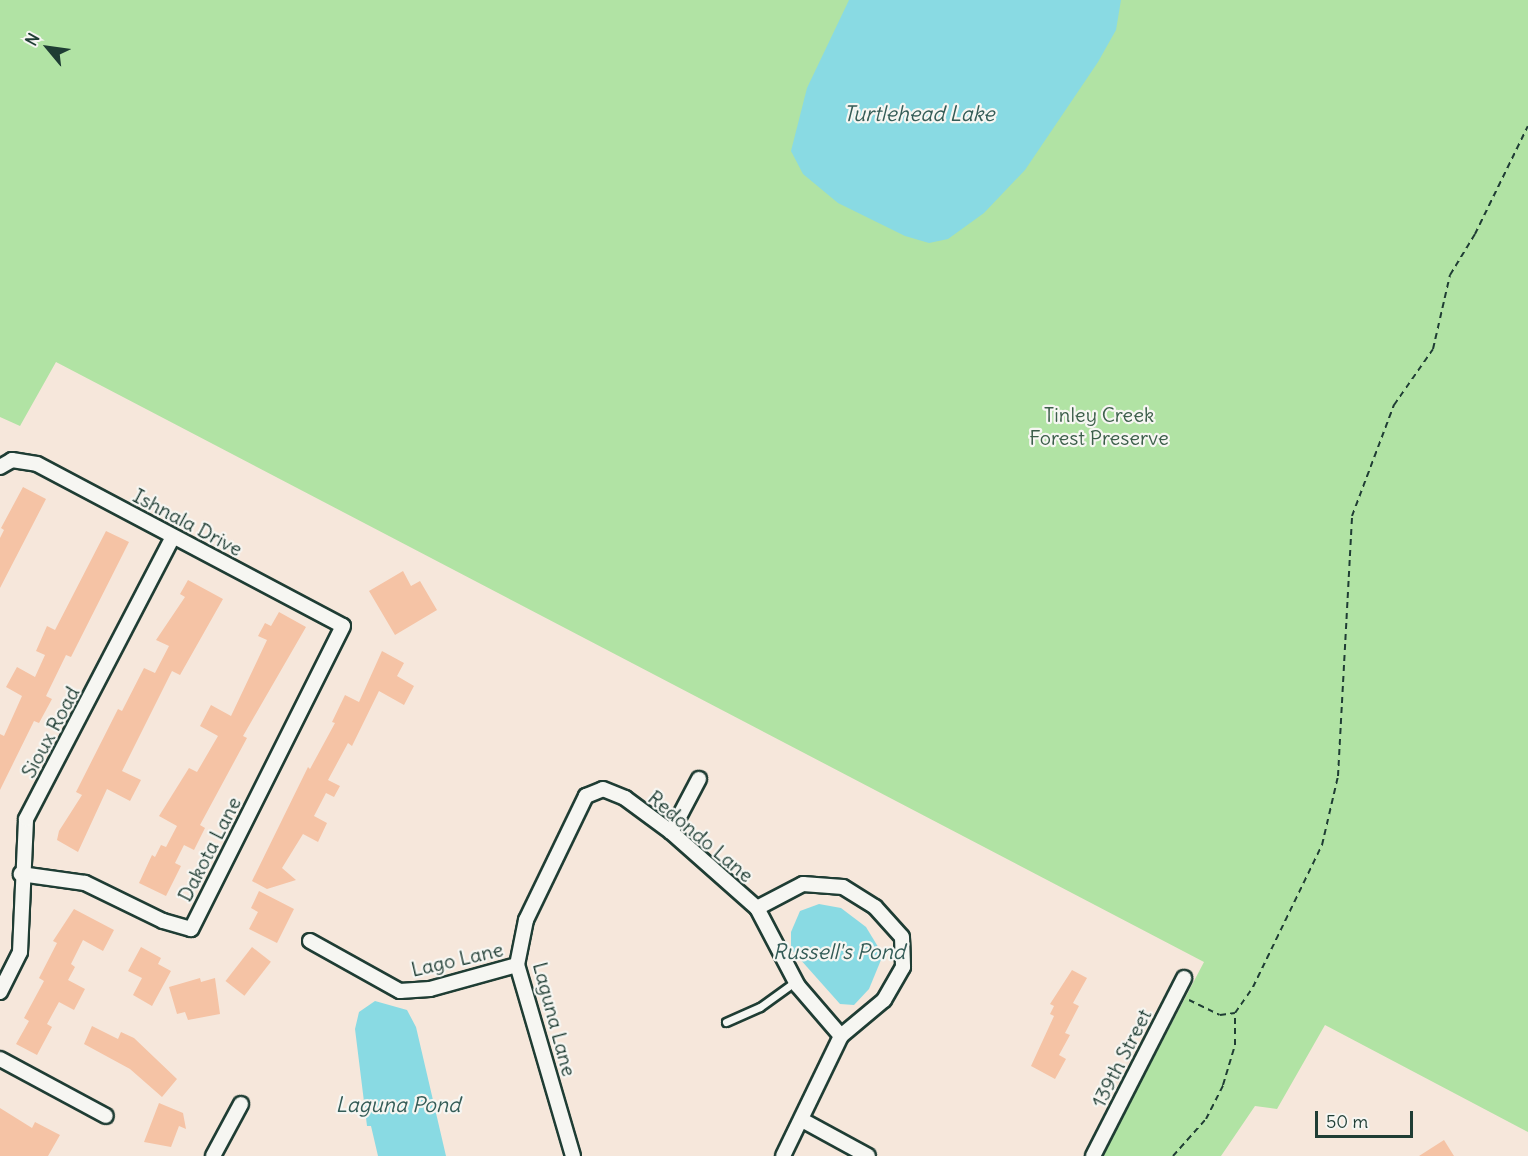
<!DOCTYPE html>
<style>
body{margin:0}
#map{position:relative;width:1528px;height:1156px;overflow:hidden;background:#f6e7db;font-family:Delius,sans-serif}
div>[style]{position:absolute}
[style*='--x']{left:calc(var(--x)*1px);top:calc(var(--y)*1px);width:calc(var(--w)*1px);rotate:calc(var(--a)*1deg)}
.green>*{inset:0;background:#b1e3a4}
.water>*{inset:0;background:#89dae3}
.building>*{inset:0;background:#f5c3a5;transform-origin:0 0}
.path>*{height:2px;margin-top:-1px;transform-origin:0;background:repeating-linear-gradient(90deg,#1f3d34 0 6px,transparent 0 10.5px)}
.roads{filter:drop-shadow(2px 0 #1f3d34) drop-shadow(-2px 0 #1f3d34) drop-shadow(0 2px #1f3d34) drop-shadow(0 -2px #1f3d34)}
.service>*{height:7px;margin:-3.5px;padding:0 3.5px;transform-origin:3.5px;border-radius:3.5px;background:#f6f6f2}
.minor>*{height:14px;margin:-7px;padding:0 7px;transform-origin:7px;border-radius:7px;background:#f6f6f2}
span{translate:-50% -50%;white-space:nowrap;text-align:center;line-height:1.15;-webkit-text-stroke:4.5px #f6f6f2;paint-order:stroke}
.park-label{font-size:20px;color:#3c5e4a}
.street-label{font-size:20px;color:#1f3d34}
.water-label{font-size:21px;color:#345c57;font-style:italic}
.north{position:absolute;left:18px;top:18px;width:60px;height:60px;-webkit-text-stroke:4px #f6f6f2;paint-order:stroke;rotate:299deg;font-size:16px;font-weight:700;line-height:24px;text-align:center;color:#1f3d34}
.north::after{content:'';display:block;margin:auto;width:21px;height:27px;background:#1f3d34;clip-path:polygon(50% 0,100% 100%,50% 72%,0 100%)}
.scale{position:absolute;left:1315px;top:1111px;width:98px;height:27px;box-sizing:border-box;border:3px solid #1f3d34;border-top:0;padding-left:8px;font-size:18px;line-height:21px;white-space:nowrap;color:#1f3d34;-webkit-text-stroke:4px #f6f6f2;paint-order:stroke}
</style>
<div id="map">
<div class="green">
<div style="clip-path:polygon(0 0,1528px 0,1528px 1132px,1325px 1025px,1277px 1109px,1255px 1106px,1221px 1156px,1102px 1156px,1204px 962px,56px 362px,20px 426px,0 417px)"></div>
</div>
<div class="water">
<div style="clip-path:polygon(849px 0,1121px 0,1116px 30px,1098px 62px,1025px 170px,984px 213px,948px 239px,929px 243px,905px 236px,838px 203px,803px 174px,791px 151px,807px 88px)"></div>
<div style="clip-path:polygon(819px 904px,841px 908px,866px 927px,883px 955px,869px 989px,854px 1005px,840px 1004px,791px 949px,791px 932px,800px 911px)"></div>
<div style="clip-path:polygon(375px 1001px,407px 1010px,416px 1027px,446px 1156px,378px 1156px,371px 1126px,367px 1126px,355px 1029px,359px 1012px)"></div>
</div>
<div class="building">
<div style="clip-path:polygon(23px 487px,46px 499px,0 588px,0 538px,4px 530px,1px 528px)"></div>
<div style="clip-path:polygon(106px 531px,129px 542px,71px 657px,66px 655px,46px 696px,52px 699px,39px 723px,34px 721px,0 790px,0 734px,4px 736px,22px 696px,6px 687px,17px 667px,35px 677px,45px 655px,36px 651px,47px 626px,55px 630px)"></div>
<div style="clip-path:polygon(403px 571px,411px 586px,420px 581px,437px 610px,395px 635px,369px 591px)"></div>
<div style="clip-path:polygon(188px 580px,223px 599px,180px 675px,172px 671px,122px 771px,141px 780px,130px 801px,107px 789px,78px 852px,57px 840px,59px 831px,82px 795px,76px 792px,118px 709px,122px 711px,144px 668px,155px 673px,169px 646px,156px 640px,185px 597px,180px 594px)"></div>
<div style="clip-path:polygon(279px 612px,306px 627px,243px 736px,247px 738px,200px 825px,205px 828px,194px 850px,184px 845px,175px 863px,181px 866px,166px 896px,139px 883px,152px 855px,155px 857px,161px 845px,166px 847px,177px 826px,159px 816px,189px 768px,197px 772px,218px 736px,200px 726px,211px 705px,231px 716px,267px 640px,258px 636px,265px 623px,271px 626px)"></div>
<div style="clip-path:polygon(382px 651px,404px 663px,397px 676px,414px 686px,404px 705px,379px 691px,352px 746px,348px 743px,328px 780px,340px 786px,334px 797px,326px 793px,314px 816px,327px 823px,318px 842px,303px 834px,282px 868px,296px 880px,267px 889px,252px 881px,308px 767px,310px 769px,335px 723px,332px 722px,345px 695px,359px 702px)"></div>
<div style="clip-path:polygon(259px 891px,294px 909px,277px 943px,249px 929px,258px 912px,251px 908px)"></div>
<div style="clip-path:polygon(74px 909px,114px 930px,103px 951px,83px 940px,71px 964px,75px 967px,68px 980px,85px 989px,74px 1010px,59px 1002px,47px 1024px,52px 1027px,37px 1055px,16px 1044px,29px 1021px,24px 1018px,44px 981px,39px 978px,57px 943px,53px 941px)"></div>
<div style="clip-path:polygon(141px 947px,161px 958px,158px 964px,171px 971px,152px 1006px,133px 995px,142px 978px,128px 971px)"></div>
<div style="left:252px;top:947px;width:24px;height:43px;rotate:38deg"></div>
<div style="clip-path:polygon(1072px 970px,1087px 978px,1073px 1003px,1079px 1006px,1065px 1033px,1070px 1035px,1059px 1055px,1066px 1059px,1055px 1079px,1031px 1066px,1054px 1016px,1050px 1014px,1054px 1006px,1050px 1004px)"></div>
<div style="clip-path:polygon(200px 978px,201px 982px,215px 978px,220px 1014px,188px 1020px,185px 1012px,177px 1014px,169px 987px)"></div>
<div style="clip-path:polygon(92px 1026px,118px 1039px,121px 1032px,134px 1038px,177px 1079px,162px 1097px,130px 1069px,84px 1044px)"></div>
<div style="clip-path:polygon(159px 1103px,183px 1113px,186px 1129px,179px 1126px,171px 1147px,144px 1142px)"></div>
<div style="clip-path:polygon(0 1108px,32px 1128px,35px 1122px,60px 1135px,48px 1156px,0 1156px)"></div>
<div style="clip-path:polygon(1444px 1140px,1454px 1156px,1419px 1156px)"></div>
</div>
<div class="path">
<div style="--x:1189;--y:1000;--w:34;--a:26"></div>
<div style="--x:1220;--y:1015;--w:15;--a:-8"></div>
<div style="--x:1235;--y:1013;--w:32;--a:-55"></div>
<div style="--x:1253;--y:987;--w:158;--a:-64.1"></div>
<div style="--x:1322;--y:845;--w:71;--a:-76.9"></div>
<div style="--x:1338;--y:776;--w:260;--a:-86.9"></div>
<div style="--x:1352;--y:516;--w:119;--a:-69.3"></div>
<div style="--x:1394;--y:405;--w:68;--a:-55.1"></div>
<div style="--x:1433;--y:349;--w:76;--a:-77.1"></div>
<div style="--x:1450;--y:275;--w:48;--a:-58.6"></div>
<div style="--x:1475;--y:234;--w:120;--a:-63.9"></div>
<div style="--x:1173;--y:1156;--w:50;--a:-48.3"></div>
<div style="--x:1206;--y:1119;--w:38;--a:-63"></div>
<div style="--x:1223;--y:1085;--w:42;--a:-73.3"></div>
<div style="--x:1235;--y:1045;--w:32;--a:-90"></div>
</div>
<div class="roads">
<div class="service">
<div style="--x:726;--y:1022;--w:37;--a:-24"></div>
<div style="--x:760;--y:1007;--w:44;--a:-35.8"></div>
</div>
<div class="minor">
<div style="--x:0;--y:467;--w:14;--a:-30"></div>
<div style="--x:12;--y:460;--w:25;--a:9"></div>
<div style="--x:37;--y:464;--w:346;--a:27.9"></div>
<div style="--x:343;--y:626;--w:339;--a:116.6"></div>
<div style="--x:191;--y:929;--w:29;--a:-164"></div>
<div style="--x:163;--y:921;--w:87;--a:-154"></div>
<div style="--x:85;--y:883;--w:65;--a:-172"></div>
<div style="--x:671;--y:832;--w:60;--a:-62.2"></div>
<div style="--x:757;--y:908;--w:88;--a:62.3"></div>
<div style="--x:798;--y:986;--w:66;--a:49.3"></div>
<div style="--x:310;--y:941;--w:103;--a:29.1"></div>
<div style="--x:400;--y:991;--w:30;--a:-4"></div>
<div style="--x:430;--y:989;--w:90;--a:-15.4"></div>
<div style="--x:0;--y:992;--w:45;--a:-63.4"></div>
<div style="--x:20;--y:952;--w:133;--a:-87.4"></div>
<div style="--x:26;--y:819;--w:318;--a:-62.5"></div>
<div style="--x:0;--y:1059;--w:120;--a:28.3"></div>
<div style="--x:802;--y:1120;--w:75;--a:28.6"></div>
<div style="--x:213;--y:1156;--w:59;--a:-61.7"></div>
<div style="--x:573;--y:1156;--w:199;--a:-106.3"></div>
<div style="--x:517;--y:965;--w:46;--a:-78.7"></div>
<div style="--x:526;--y:920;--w:138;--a:-64.2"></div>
<div style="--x:586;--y:796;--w:18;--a:-22"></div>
<div style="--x:603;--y:789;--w:24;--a:22"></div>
<div style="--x:625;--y:798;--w:57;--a:36.5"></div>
<div style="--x:671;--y:832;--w:115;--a:41.5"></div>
<div style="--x:757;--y:908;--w:52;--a:-27.6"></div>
<div style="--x:803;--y:884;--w:40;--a:4.3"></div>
<div style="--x:843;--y:887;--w:38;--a:32"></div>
<div style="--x:875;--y:907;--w:40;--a:48"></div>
<div style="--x:902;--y:937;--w:30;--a:88"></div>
<div style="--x:903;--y:967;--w:38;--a:120"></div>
<div style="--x:884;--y:1000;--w:56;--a:140.1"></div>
<div style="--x:841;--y:1036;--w:133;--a:115.8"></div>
<div style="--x:1093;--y:1156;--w:200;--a:-62.9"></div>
</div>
</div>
<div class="park-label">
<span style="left:1099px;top:426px">Tinley Creek<br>Forest Preserve</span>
</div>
<div class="street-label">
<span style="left:188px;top:522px;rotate:28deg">Ishnala Drive</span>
<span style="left:50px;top:732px;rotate:-62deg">Sioux Road</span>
<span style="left:701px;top:836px;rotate:40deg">Redondo Lane</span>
<span style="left:209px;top:849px;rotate:-63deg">Dakota Lane</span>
<span style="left:457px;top:959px;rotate:-13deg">Lago Lane</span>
<span style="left:555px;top:1019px;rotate:75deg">Laguna Lane</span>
<span style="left:1121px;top:1058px;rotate:-63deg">139th Street</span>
</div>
<div class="water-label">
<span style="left:919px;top:114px">Turtlehead Lake</span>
<span style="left:839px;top:952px">Russell's Pond</span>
<span style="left:398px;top:1105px">Laguna Pond</span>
</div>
<div class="north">N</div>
<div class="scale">50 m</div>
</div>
